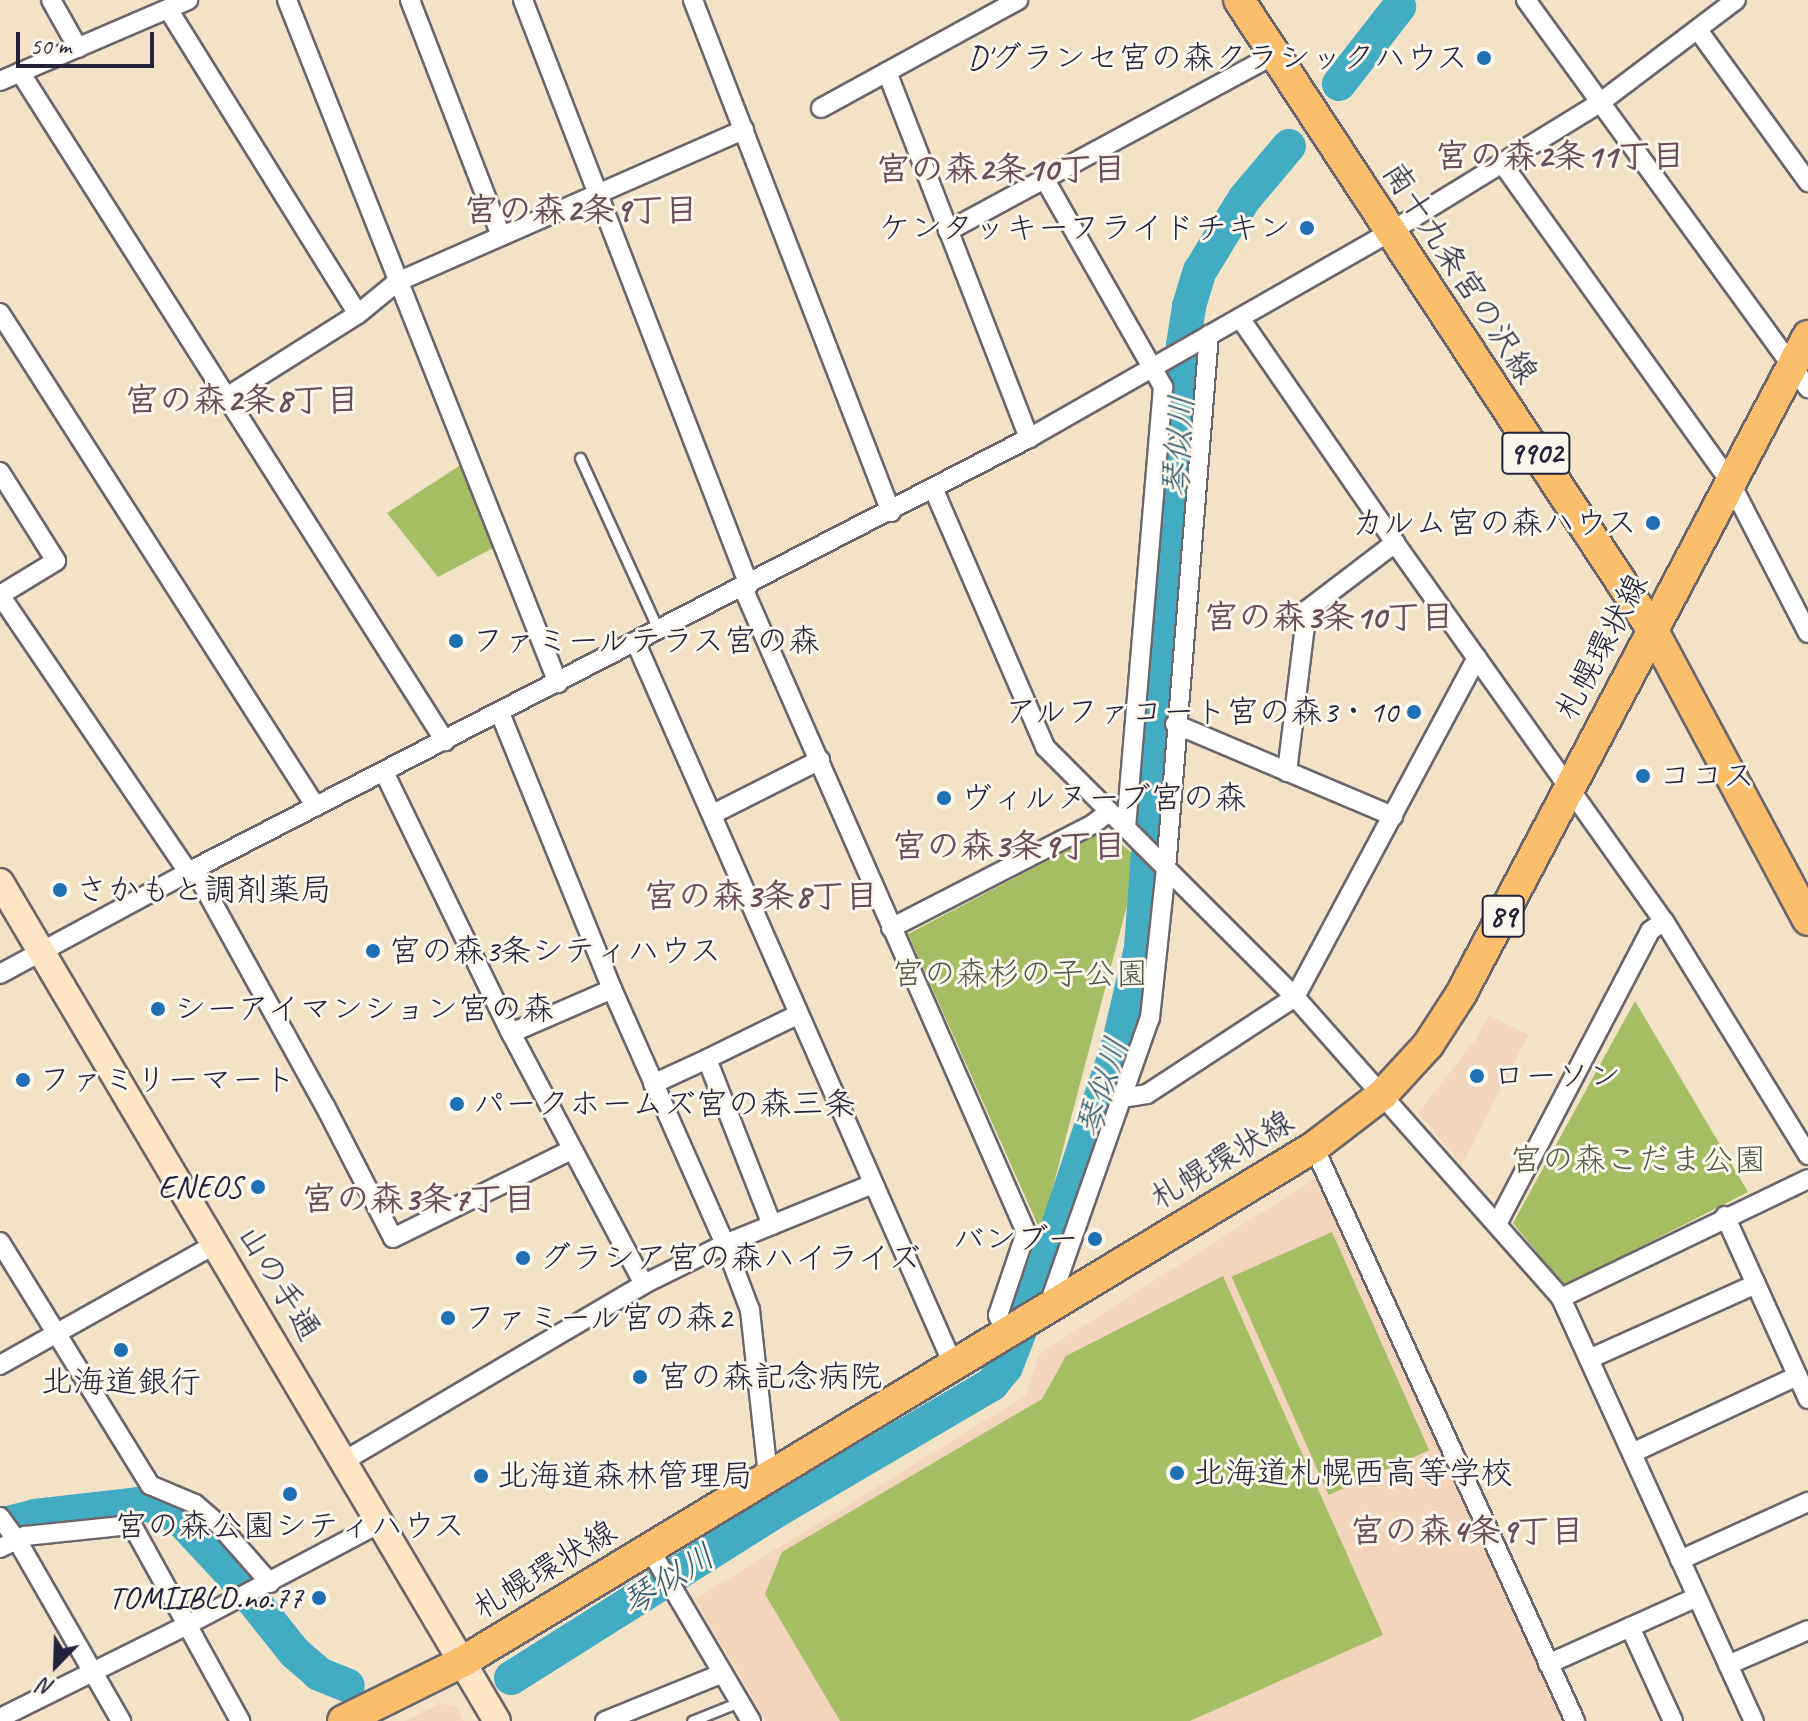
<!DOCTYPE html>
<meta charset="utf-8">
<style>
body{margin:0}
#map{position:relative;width:1808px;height:1721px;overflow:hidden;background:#f2e3c8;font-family:Caveat,"Klee One",sans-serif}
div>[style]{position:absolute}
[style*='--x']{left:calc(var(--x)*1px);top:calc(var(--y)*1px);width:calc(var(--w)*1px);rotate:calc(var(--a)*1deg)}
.built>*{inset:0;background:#f1d5bd}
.green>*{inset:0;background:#a6be63;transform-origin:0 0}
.stream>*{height:6px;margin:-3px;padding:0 3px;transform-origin:3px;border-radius:3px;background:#43acc2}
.river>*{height:34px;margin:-17px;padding:0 17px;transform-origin:17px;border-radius:17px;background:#43acc2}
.roads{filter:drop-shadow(2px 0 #6b666c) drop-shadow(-2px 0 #6b666c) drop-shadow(0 2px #6b666c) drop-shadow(0 -2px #6b666c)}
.lane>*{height:9px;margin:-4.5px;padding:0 4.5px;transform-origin:4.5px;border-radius:4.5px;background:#fff}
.street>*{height:18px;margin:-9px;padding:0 9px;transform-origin:9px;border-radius:9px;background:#fff}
.secondary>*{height:26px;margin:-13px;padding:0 13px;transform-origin:13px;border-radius:13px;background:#fde5c5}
.primary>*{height:30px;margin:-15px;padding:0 15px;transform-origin:15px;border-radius:15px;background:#fabe6d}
.dots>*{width:22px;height:22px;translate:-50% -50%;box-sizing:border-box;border:4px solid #fbf7ec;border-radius:50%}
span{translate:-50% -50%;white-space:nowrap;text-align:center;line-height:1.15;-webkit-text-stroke:6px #fbf7ec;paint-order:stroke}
.shield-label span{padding:2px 6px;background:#fbf7ec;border:2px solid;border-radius:6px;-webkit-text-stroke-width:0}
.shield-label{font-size:30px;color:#22223b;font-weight:700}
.poi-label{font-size:32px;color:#22223b}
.right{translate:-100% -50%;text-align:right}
.left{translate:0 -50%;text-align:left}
.street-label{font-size:32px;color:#22223b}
.park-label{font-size:32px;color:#505949}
.neighbourhood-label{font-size:34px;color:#6a4d5a;font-weight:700}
.water-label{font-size:34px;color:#2f5971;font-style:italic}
.north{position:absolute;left:16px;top:1625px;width:80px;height:80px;-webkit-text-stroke:6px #fbf7ec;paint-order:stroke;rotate:203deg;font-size:22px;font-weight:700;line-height:32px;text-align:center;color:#22223b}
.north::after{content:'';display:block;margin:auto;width:28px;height:36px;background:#22223b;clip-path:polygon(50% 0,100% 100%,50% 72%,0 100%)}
.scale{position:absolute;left:16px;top:32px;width:138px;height:36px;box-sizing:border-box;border:4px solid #22223b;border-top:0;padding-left:10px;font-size:24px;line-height:28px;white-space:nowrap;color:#22223b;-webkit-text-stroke:6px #fbf7ec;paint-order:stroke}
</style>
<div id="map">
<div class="built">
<div style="clip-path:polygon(1489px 1015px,1528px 1035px,1462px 1165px,1418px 1113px,1476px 1039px)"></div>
<div style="clip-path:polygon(1317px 1177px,1568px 1721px,766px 1721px,695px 1599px,1025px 1396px,1039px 1354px)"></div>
<div style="clip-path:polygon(441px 1703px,456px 1707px,464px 1721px,405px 1721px)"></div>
</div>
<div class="green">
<div style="clip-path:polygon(462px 464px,493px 548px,438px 577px,387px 513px)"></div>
<div style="clip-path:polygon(1106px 830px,1139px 860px,1041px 1232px,908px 934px)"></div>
<div style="clip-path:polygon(1635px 1001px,1748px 1192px,1564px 1286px,1513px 1223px)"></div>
<div style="left:1332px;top:1232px;width:239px;height:110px;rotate:66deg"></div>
<div style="clip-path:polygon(1223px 1276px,1383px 1635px,1190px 1721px,840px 1721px,765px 1594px,782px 1552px,1042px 1399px,1066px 1356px)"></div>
</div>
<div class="stream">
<div style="--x:1399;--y:7;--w:9;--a:-54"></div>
</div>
<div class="river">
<div style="--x:1339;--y:84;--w:98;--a:-52.1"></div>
<div style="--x:0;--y:1525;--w:36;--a:-14"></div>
<div style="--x:35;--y:1516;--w:104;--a:-6.6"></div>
<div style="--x:138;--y:1504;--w:22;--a:8"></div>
<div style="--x:160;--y:1507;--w:25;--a:32"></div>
<div style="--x:181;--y:1520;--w:81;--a:47"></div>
<div style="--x:236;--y:1579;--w:93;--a:51.5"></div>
<div style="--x:294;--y:1652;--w:33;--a:41"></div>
<div style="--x:319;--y:1674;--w:31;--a:22"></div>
<div style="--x:511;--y:1678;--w:325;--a:-32.2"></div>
<div style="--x:786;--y:1505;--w:239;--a:-30.4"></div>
<div style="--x:992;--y:1384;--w:22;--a:-51"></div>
<div style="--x:1006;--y:1367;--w:103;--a:-68.9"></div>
<div style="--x:1043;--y:1271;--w:237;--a:-71.6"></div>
<div style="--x:1118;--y:1046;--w:101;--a:-76.8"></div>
<div style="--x:1141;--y:948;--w:560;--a:-85.8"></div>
<div style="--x:1182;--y:390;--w:45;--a:-88.7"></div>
<div style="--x:1183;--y:345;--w:39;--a:-81"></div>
<div style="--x:1189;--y:306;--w:37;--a:-73"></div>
<div style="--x:1200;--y:271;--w:44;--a:-58.8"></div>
<div style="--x:1223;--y:233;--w:41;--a:-57.8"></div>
<div style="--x:1245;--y:198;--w:68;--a:-49.8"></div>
</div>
<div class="roads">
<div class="lane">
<div style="--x:580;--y:458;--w:190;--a:65.5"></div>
<div style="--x:692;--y:1721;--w:51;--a:-22"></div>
</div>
<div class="street">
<div style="--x:51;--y:0;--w:55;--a:60.6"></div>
<div style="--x:287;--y:0;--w:735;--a:68.36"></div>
<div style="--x:410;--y:0;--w:253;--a:68.9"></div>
<div style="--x:523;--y:0;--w:627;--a:68.88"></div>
<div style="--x:693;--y:0;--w:549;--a:68.86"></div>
<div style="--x:1526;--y:0;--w:480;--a:54"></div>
<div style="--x:168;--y:9;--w:359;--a:58.1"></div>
<div style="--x:1698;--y:30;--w:188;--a:54.1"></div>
<div style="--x:20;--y:72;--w:793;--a:57.57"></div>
<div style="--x:887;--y:72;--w:393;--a:68.8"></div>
<div style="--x:0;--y:81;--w:205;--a:-23.3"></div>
<div style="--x:821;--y:108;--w:225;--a:-28.7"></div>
<div style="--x:1502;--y:163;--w:392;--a:54.4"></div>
<div style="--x:1730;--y:482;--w:170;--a:62.7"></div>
<div style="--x:1044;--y:178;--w:241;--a:60.3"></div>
<div style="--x:1163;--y:387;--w:443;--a:94.8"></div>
<div style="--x:948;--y:231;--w:372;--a:-28.4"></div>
<div style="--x:0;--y:313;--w:586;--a:57.39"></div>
<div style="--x:1240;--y:318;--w:273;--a:55.4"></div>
<div style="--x:1395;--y:543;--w:464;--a:54.6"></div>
<div style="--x:1664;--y:921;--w:275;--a:58.4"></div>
<div style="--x:225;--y:398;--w:157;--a:-32.3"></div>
<div style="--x:358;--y:314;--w:50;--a:-39.4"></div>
<div style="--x:397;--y:282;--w:379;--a:-23.7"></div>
<div style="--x:0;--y:472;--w:105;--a:57.8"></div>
<div style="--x:56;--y:561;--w:66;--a:148.7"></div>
<div style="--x:0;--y:595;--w:335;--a:55.8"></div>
<div style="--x:934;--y:490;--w:280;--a:66.6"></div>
<div style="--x:1045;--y:747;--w:354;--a:45"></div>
<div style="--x:1295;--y:997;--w:402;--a:48.5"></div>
<div style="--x:1561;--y:1298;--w:465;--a:65.5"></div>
<div style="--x:743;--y:588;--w:703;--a:66.28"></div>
<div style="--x:1026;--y:1232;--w:88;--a:108.6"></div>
<div style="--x:998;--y:1315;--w:20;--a:66"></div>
<div style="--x:636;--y:643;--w:788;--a:66.27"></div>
<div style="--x:500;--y:713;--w:298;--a:67.9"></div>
<div style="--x:612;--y:989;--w:279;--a:66.1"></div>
<div style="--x:725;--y:1244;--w:71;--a:69.3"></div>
<div style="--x:750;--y:1310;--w:168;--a:83.8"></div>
<div style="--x:1175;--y:724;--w:237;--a:22.9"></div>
<div style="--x:384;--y:772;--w:290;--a:64.1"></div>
<div style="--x:511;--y:1033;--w:284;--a:62.1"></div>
<div style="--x:1287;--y:772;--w:163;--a:-83"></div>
<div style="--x:1307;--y:610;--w:111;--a:-37.3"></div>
<div style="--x:713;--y:814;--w:120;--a:-26.8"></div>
<div style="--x:194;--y:869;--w:271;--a:61.1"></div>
<div style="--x:325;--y:1106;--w:148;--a:62.7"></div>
<div style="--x:393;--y:1238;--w:199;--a:-26.3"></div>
<div style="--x:891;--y:928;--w:227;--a:-27.2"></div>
<div style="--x:1093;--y:824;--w:20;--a:-37"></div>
<div style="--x:0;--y:974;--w:221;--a:-28.4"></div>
<div style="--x:194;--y:869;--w:940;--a:-27.3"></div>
<div style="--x:1029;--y:438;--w:416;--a:-29.7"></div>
<div style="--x:1390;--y:232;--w:132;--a:-31.6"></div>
<div style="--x:1502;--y:163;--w:116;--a:-31.6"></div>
<div style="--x:1601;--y:102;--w:169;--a:-37.1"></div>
<div style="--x:511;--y:1033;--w:110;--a:-23.5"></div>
<div style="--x:653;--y:1084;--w:60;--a:-24.8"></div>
<div style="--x:1122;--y:1098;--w:25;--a:-9"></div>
<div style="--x:1147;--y:1094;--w:177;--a:-33.2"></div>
<div style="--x:1295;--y:997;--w:385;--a:-61.8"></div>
<div style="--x:1314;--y:1147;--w:631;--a:65.55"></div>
<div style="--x:1725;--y:1216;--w:201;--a:65.6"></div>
<div style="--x:1497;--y:1224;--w:331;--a:-62.4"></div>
<div style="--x:1650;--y:931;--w:17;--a:-36"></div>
<div style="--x:772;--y:1225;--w:178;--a:-111.4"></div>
<div style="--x:707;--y:1059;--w:102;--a:-26.1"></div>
<div style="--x:0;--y:1242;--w:286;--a:58.3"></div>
<div style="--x:150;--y:1485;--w:49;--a:22.9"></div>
<div style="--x:195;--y:1504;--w:33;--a:41"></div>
<div style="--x:220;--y:1526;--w:76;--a:48.7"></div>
<div style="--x:1561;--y:1298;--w:274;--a:-25.7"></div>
<div style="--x:1048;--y:1307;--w:306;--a:-70.6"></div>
<div style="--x:1150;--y:1018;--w:150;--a:-83.9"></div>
<div style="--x:1166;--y:869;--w:536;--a:-85.4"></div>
<div style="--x:1589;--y:1359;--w:183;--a:-24.2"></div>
<div style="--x:0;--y:1365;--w:248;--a:-29.3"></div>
<div style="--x:1632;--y:1453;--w:182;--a:-25"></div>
<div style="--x:344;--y:1461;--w:348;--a:-30.5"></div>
<div style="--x:644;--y:1284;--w:90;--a:-26.3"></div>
<div style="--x:725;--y:1244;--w:160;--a:-22.1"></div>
<div style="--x:0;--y:1517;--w:29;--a:54"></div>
<div style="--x:17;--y:1540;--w:209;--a:60.1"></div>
<div style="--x:0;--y:1548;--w:28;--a:-26"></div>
<div style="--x:25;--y:1536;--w:108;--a:-5.9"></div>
<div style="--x:132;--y:1525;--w:224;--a:61.1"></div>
<div style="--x:649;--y:1548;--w:201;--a:59.5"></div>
<div style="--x:1680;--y:1560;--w:141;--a:-24.4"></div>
<div style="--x:1630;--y:1627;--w:103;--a:65.4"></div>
<div style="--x:1548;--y:1664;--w:163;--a:-24.2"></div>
<div style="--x:1728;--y:1665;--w:87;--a:-23.6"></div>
<div style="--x:0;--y:1718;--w:211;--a:-26.4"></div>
<div style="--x:189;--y:1624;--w:216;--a:-27.9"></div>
<div style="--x:605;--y:1721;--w:127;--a:-22.1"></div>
</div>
<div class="secondary">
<div style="--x:0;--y:882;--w:975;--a:59.36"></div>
</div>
<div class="primary">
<div style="--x:1239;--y:0;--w:752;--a:56.71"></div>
<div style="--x:1652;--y:629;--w:330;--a:61.8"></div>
<div style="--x:343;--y:1721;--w:133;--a:-26.4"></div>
<div style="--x:462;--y:1662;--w:996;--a:-31.15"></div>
<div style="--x:1314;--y:1147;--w:87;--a:-37.5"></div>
<div style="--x:1383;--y:1094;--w:67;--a:-47.4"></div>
<div style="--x:1428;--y:1045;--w:61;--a:-57.1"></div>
<div style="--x:1461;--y:994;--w:744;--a:-62.19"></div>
</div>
</div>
<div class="dots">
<div style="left:1484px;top:58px;background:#1f6fb2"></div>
<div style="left:1307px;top:228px;background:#1f6fb2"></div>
<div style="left:1653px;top:523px;background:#1f6fb2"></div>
<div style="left:456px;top:641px;background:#1f6fb2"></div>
<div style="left:1414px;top:712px;background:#1f6fb2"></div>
<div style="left:1643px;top:776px;background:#1f6fb2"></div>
<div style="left:944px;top:798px;background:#1f6fb2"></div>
<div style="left:60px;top:890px;background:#1f6fb2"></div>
<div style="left:373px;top:951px;background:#1f6fb2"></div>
<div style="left:158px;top:1009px;background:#1f6fb2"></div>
<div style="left:1477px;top:1076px;background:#1f6fb2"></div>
<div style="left:23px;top:1080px;background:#1f6fb2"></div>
<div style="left:457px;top:1104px;background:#1f6fb2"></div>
<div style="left:258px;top:1187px;background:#1f6fb2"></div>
<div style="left:1095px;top:1239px;background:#1f6fb2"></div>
<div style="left:523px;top:1258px;background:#1f6fb2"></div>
<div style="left:448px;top:1318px;background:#1f6fb2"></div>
<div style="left:121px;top:1350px;background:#1f6fb2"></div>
<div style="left:640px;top:1377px;background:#1f6fb2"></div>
<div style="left:1177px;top:1473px;background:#1f6fb2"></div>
<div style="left:481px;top:1476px;background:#1f6fb2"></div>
<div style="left:290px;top:1494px;background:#1f6fb2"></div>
<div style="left:319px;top:1598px;background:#1f6fb2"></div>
</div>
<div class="shield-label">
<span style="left:1536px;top:453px">9902</span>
<span style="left:1503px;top:916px">89</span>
</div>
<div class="poi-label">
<span class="right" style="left:1468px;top:58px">D'グランセ宮の森クラシックハウス</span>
<span class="right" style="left:1291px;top:228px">ケンタッキーフライドチキン</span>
<span class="right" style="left:1637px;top:523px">カルム宮の森ハウス</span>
<span class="left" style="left:472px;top:641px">ファミールテラス宮の森</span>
<span class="right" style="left:1398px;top:712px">アルファコート宮の森3・10</span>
<span class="left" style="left:1659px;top:776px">ココス</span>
<span class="left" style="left:960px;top:798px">ヴィルヌーブ宮の森</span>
<span class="left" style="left:76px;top:890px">さかもと調剤薬局</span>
<span class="left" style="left:389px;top:951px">宮の森3条シティハウス</span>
<span class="left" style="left:174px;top:1009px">シーアイマンション宮の森</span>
<span class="left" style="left:1493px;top:1076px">ローソン</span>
<span class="left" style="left:39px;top:1080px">ファミリーマート</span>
<span class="left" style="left:473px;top:1104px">パークホームズ宮の森三条</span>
<span class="right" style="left:242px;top:1187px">ENEOS</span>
<span class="right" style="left:1079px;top:1239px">バンブー</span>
<span class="left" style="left:539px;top:1258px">グラシア宮の森ハイライズ</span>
<span class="left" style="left:464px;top:1318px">ファミール宮の森2</span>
<span class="left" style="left:658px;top:1377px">宮の森記念病院</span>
<span style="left:121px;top:1382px">北海道銀行</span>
<span class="left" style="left:1193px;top:1473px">北海道札幌西高等学校</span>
<span class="left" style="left:497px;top:1476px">北海道森林管理局</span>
<span style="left:290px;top:1526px">宮の森公園シティハウス</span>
<span class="right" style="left:303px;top:1598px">TOMIIBLD.no.77</span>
</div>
<div class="street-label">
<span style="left:1460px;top:273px;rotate:57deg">南十九条宮の沢線</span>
<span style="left:1602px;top:647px;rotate:-62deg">札幌環状線</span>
<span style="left:1222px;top:1160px;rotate:-31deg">札幌環状線</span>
<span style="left:279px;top:1283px;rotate:59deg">山の手通</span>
<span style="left:545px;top:1570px;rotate:-31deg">札幌環状線</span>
</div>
<div class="park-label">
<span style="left:1020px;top:974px">宮の森杉の子公園</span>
<span style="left:1638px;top:1160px">宮の森こだま公園</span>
</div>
<div class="neighbourhood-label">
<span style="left:1560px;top:156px">宮の森2条11丁目</span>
<span style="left:1001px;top:169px">宮の森2条10丁目</span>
<span style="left:581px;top:210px">宮の森2条9丁目</span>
<span style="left:242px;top:400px">宮の森2条8丁目</span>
<span style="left:1329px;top:617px">宮の森3条10丁目</span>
<span style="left:1009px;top:846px">宮の森3条9丁目</span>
<span style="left:761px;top:896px">宮の森3条8丁目</span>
<span style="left:419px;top:1199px">宮の森3条7丁目</span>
<span style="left:1467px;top:1531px">宮の森4条9丁目</span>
</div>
<div class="water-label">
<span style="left:1178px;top:446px;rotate:-86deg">琴似川</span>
<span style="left:1102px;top:1087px;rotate:-72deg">琴似川</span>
<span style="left:668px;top:1579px;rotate:-32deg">琴似川</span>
</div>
<div class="north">N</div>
<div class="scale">50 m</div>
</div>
